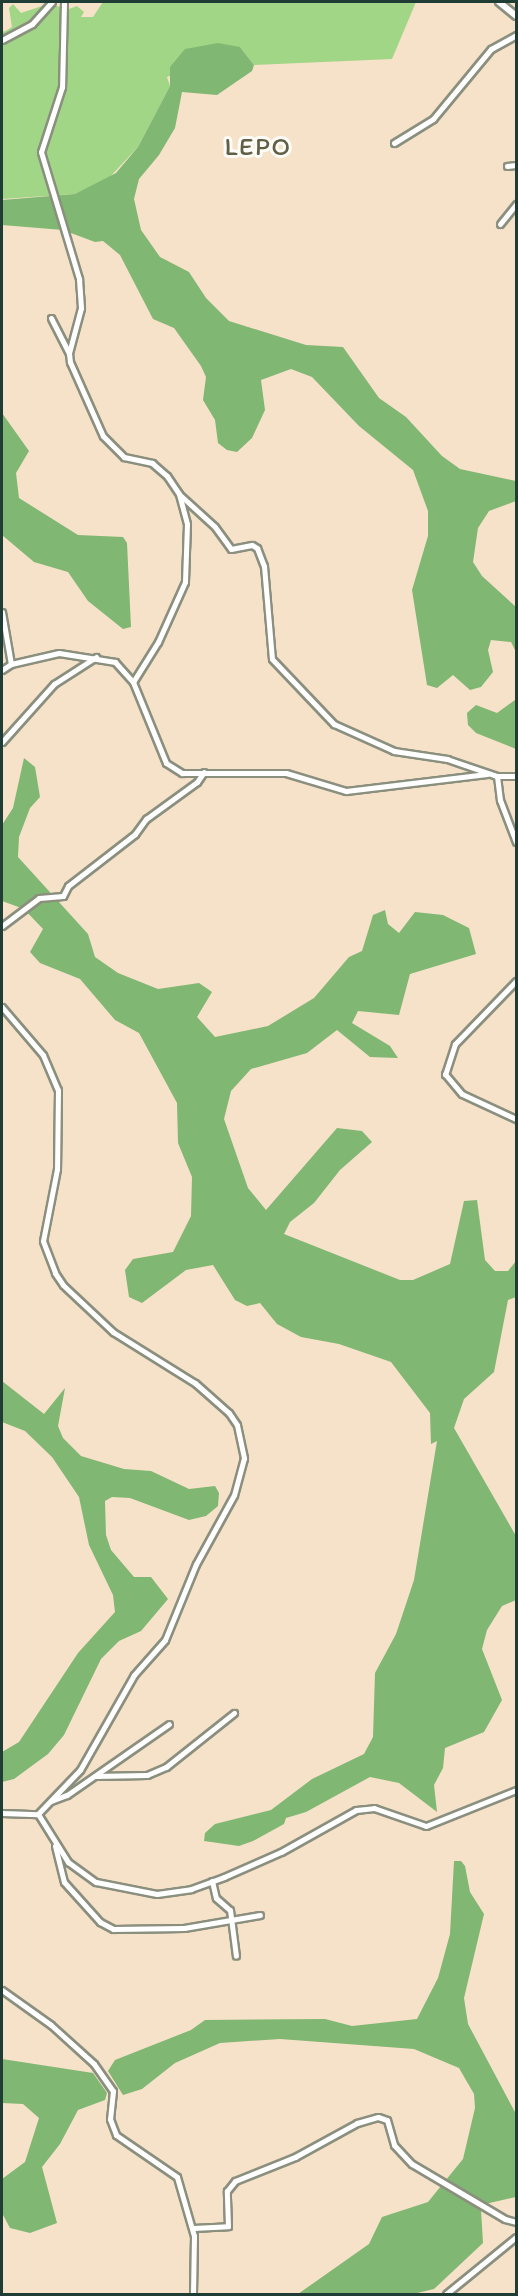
<!DOCTYPE html>
<style>
body{margin:0}
#map{position:relative;width:518px;height:2296px;overflow:hidden;background:#f6e1c9;font-family:Itim,sans-serif}
div>[style]{position:absolute}
[style*='--x']{left:calc(var(--x)*1px);top:calc(var(--y)*1px);width:calc(var(--w)*1px);rotate:calc(var(--a)*1deg)}
.green>*{inset:0;background:#a1d686}
.forest>*{inset:0;background:#80b773}
.roads{filter:drop-shadow(2px 0 #8a8f7e) drop-shadow(-2px 0 #8a8f7e) drop-shadow(0 2px #8a8f7e) drop-shadow(0 -2px #8a8f7e)}
.minor>*{height:5px;margin:-2.5px;padding:0 2.5px;transform-origin:2.5px;border-radius:2.5px;background:#fff}
.tertiary>*{height:6px;margin:-3px;padding:0 3px;transform-origin:3px;border-radius:3px;background:#fff}
span{translate:-50% -50%;white-space:nowrap;text-align:center;line-height:1.15;-webkit-text-stroke:6px #fdfcf7;paint-order:stroke}
.quarter-label{font-size:26px;color:#625f47;letter-spacing:1.5px}
.frame{position:absolute;inset:0;border:3px solid #1f3d34;pointer-events:none}
</style>
<div id="map">
<div class="green">
<div style="clip-path:polygon(103px 2px,416px 2px,392px 59px,254px 65px,240px 47px,167px 77px,170px 86px,138px 147px,107px 180px,75px 194px,2px 199px,2px 29px,4px 32px,12px 27px,9px 8px,13px 4px,21px 13px,48px 4px,69px 9px,77px 6px,84px 12px,81px 17px,93px 17px)"></div>
</div>
<div class="forest">
<div style="clip-path:polygon(218px 43px,240px 47px,254px 65px,252px 71px,217px 95px,182px 92px,175px 128px,159px 155px,139px 179px,134px 199px,141px 230px,160px 257px,189px 272px,206px 298px,229px 321px,306px 345px,343px 347px,379px 398px,406px 417px,442px 456px,460px 469px,516px 481px,516px 501px,489px 511px,478px 528px,473px 562px,482px 576px,516px 607px,516px 652px,511px 642px,491px 640px,488px 650px,493px 672px,481px 687px,470px 690px,453px 675px,437px 688px,427px 685px,412px 590px,428px 536px,428px 511px,413px 470px,359px 426px,312px 377px,291px 369px,261px 380px,265px 410px,252px 438px,237px 452px,227px 450px,218px 443px,215px 420px,203px 400px,206px 377px,201px 366px,174px 328px,153px 319px,120px 255px,103px 241px,95px 242px,63px 230px,2px 225px,2px 200px,75px 194px,116px 173px,138px 147px,170px 86px,170px 67px,185px 49px)"></div>
<div style="clip-path:polygon(2px 413px,29px 451px,16px 473px,19px 498px,78px 535px,123px 537px,127px 543px,131px 627px,123px 629px,88px 601px,68px 572px,34px 562px,2px 535px)"></div>
<div style="clip-path:polygon(516px 686px,516px 749px,476px 733px,468px 725px,467px 713px,476px 705px,497px 713px,515px 700px)"></div>
<div style="clip-path:polygon(24px 758px,35px 767px,40px 797px,30px 808px,19px 837px,18px 857px,88px 934px,95px 957px,118px 973px,158px 989px,199px 983px,212px 992px,197px 1017px,215px 1037px,268px 1026px,314px 998px,349px 957px,362px 951px,373px 915px,385px 910px,388px 924px,399px 933px,415px 912px,443px 915px,469px 928px,476px 954px,410px 974px,399px 1015px,358px 1011px,352px 1023px,390px 1046px,398px 1058px,370px 1057px,337px 1030px,307px 1053px,251px 1069px,231px 1091px,224px 1119px,248px 1188px,266px 1210px,337px 1128px,362px 1131px,372px 1142px,340px 1170px,314px 1203px,290px 1222px,284px 1234px,400px 1280px,413px 1280px,450px 1264px,464px 1201px,477px 1200px,485px 1260px,495px 1271px,508px 1271px,516px 1261px,516px 1297px,508px 1300px,494px 1372px,464px 1399px,454px 1428px,516px 1536px,516px 1600px,502px 1606px,487px 1630px,482px 1649px,502px 1700px,484px 1732px,445px 1748px,443px 1768px,434px 1785px,437px 1812px,399px 1783px,370px 1777px,306px 1812px,286px 1818px,284px 1824px,253px 1841px,239px 1846px,204px 1841px,205px 1833px,215px 1824px,271px 1810px,312px 1779px,364px 1754px,373px 1737px,375px 1673px,396px 1634px,414px 1580px,437px 1441px,431px 1444px,430px 1413px,391px 1362px,339px 1344px,301px 1337px,277px 1324px,260px 1303px,247px 1306px,235px 1300px,213px 1265px,186px 1270px,142px 1303px,129px 1297px,125px 1270px,133px 1259px,173px 1252px,191px 1216px,192px 1177px,178px 1143px,177px 1103px,139px 1033px,115px 1020px,80px 979px,40px 963px,30px 952px,43px 929px,24px 909px,2px 901px,2px 825px,13px 808px)"></div>
<div style="clip-path:polygon(2px 1381px,44px 1414px,65px 1388px,58px 1426px,63px 1438px,81px 1456px,124px 1469px,151px 1471px,189px 1489px,215px 1486px,219px 1493px,218px 1506px,206px 1516px,189px 1520px,130px 1498px,112px 1497px,105px 1501px,106px 1535px,111px 1550px,134px 1577px,151px 1577px,168px 1599px,141px 1631px,119px 1641px,101px 1659px,64px 1735px,48px 1754px,14px 1779px,2px 1782px,2px 1752px,19px 1742px,78px 1653px,115px 1612px,113px 1595px,89px 1545px,79px 1497px,52px 1457px,25px 1431px,2px 1422px)"></div>
<div style="clip-path:polygon(454px 1861px,461px 1861px,465px 1866px,470px 1892px,484px 1914px,464px 1998px,468px 2024px,516px 2114px,516px 2197px,485px 2204px,481px 2210px,483px 2243px,434px 2289px,413px 2294px,298px 2294px,369px 2244px,382px 2217px,428px 2202px,463px 2159px,475px 2108px,474px 2094px,459px 2068px,414px 2049px,280px 2039px,220px 2043px,175px 2063px,142px 2089px,123px 2095px,108px 2071px,115px 2060px,191px 2030px,205px 2020px,325px 2019px,352px 2026px,417px 2019px,438px 1978px,450px 1934px)"></div>
<div style="clip-path:polygon(2px 2059px,93px 2073px,107px 2093px,105px 2100px,78px 2110px,60px 2144px,42px 2167px,57px 2223px,30px 2233px,10px 2228px,2px 2213px,2px 2179px,25px 2162px,39px 2118px,23px 2104px,2px 2103px)"></div>
</div>
<div class="roads">
<div class="minor">
<div style="--x:64;--y:2;--w:85;--a:91.3"></div>
<div style="--x:62;--y:87;--w:68;--a:107.9"></div>
<div style="--x:41;--y:152;--w:133;--a:73.3"></div>
<div style="--x:79;--y:279;--w:29;--a:86"></div>
<div style="--x:81;--y:308;--w:47;--a:104.9"></div>
<div style="--x:69;--y:353;--w:9;--a:84"></div>
<div style="--x:70;--y:362;--w:81;--a:66"></div>
<div style="--x:103;--y:436;--w:30;--a:45"></div>
<div style="--x:124;--y:457;--w:29;--a:12"></div>
<div style="--x:152;--y:463;--w:20;--a:41"></div>
<div style="--x:167;--y:476;--w:22;--a:56"></div>
<div style="--x:179;--y:494;--w:31;--a:75"></div>
<div style="--x:187;--y:524;--w:58;--a:92"></div>
<div style="--x:185;--y:582;--w:66;--a:114.2"></div>
<div style="--x:158;--y:642;--w:47;--a:122"></div>
<div style="--x:2;--y:40;--w:34;--a:-28"></div>
<div style="--x:32;--y:24;--w:30;--a:-48"></div>
<div style="--x:394;--y:143;--w:46;--a:-31.6"></div>
<div style="--x:433;--y:119;--w:91;--a:-50.4"></div>
<div style="--x:491;--y:49;--w:29;--a:-29"></div>
<div style="--x:507;--y:166;--w:9;--a:-6"></div>
<div style="--x:500;--y:224;--w:26;--a:-51"></div>
<div style="--x:51;--y:318;--w:39;--a:63"></div>
<div style="--x:180;--y:495;--w:47;--a:42.4"></div>
<div style="--x:215;--y:527;--w:27;--a:54"></div>
<div style="--x:231;--y:549;--w:21;--a:-11"></div>
<div style="--x:252;--y:545;--w:6;--a:31"></div>
<div style="--x:257;--y:548;--w:19;--a:69"></div>
<div style="--x:264;--y:566;--w:93;--a:85.1"></div>
<div style="--x:272;--y:659;--w:90;--a:46.4"></div>
<div style="--x:334;--y:724;--w:66;--a:24.2"></div>
<div style="--x:394;--y:751;--w:54;--a:8.6"></div>
<div style="--x:447;--y:759;--w:53;--a:18.8"></div>
<div style="--x:497;--y:776;--w:19;--a:0"></div>
<div style="--x:2;--y:612;--w:53;--a:80.2"></div>
<div style="--x:2;--y:670;--w:11;--a:-34"></div>
<div style="--x:11;--y:664;--w:49;--a:-12.9"></div>
<div style="--x:59;--y:653;--w:57;--a:9.1"></div>
<div style="--x:115;--y:662;--w:27;--a:48"></div>
<div style="--x:133;--y:682;--w:87;--a:67.8"></div>
<div style="--x:166;--y:763;--w:19;--a:32"></div>
<div style="--x:182;--y:773;--w:104;--a:0"></div>
<div style="--x:286;--y:773;--w:63;--a:16.7"></div>
<div style="--x:346;--y:791;--w:142;--a:-6.9"></div>
<div style="--x:2;--y:742;--w:78;--a:-48.1"></div>
<div style="--x:54;--y:684;--w:50;--a:-32.7"></div>
<div style="--x:497;--y:776;--w:24;--a:83"></div>
<div style="--x:500;--y:800;--w:45;--a:69.1"></div>
<div style="--x:2;--y:926;--w:46;--a:-37.1"></div>
<div style="--x:39;--y:898;--w:24;--a:-5"></div>
<div style="--x:63;--y:896;--w:11;--a:-63"></div>
<div style="--x:68;--y:886;--w:85;--a:-37.8"></div>
<div style="--x:135;--y:834;--w:19;--a:-54"></div>
<div style="--x:146;--y:819;--w:63;--a:-36"></div>
<div style="--x:197;--y:782;--w:12;--a:-55"></div>
<div style="--x:516;--y:981;--w:88;--a:134.1"></div>
<div style="--x:455;--y:1044;--w:32;--a:108"></div>
<div style="--x:445;--y:1074;--w:26;--a:50"></div>
<div style="--x:462;--y:1094;--w:60;--a:24.8"></div>
<div style="--x:2;--y:1007;--w:63;--a:49.5"></div>
<div style="--x:43;--y:1055;--w:38;--a:67"></div>
<div style="--x:58;--y:1090;--w:79;--a:90.7"></div>
<div style="--x:57;--y:1169;--w:73;--a:101"></div>
<div style="--x:43;--y:1241;--w:34;--a:69"></div>
<div style="--x:55;--y:1273;--w:14;--a:56"></div>
<div style="--x:63;--y:1285;--w:69;--a:43.2"></div>
<div style="--x:113;--y:1332;--w:97;--a:31.9"></div>
<div style="--x:195;--y:1383;--w:45;--a:41.4"></div>
<div style="--x:229;--y:1413;--w:14;--a:56"></div>
<div style="--x:237;--y:1425;--w:34;--a:78"></div>
<div style="--x:244;--y:1458;--w:38;--a:105"></div>
<div style="--x:234;--y:1495;--w:79;--a:118.8"></div>
<div style="--x:196;--y:1564;--w:82;--a:112.2"></div>
<div style="--x:165;--y:1640;--w:47;--a:131.5"></div>
<div style="--x:134;--y:1675;--w:109;--a:119.6"></div>
<div style="--x:80;--y:1770;--w:61;--a:133.7"></div>
<div style="--x:95;--y:1776;--w:52;--a:-1.1"></div>
<div style="--x:147;--y:1775;--w:21;--a:-23"></div>
<div style="--x:166;--y:1767;--w:87;--a:-38.5"></div>
<div style="--x:51;--y:1801;--w:17;--a:-21"></div>
<div style="--x:67;--y:1795;--w:124;--a:-34.8"></div>
<div style="--x:2;--y:1813;--w:36;--a:2"></div>
<div style="--x:38;--y:1814;--w:57;--a:58"></div>
<div style="--x:68;--y:1862;--w:34;--a:36"></div>
<div style="--x:96;--y:1882;--w:62;--a:11.1"></div>
<div style="--x:157;--y:1894;--w:34;--a:-8"></div>
<div style="--x:191;--y:1889;--w:35;--a:-20"></div>
<div style="--x:224;--y:1877;--w:62;--a:-23.7"></div>
<div style="--x:281;--y:1852;--w:86;--a:-29.2"></div>
<div style="--x:356;--y:1810;--w:18;--a:-6"></div>
<div style="--x:374;--y:1808;--w:55;--a:19.1"></div>
<div style="--x:426;--y:1826;--w:97;--a:-21.8"></div>
<div style="--x:55;--y:1846;--w:37;--a:76"></div>
<div style="--x:64;--y:1882;--w:54;--a:48"></div>
<div style="--x:100;--y:1922;--w:15;--a:28"></div>
<div style="--x:113;--y:1929;--w:71;--a:-0.8"></div>
<div style="--x:184;--y:1928;--w:77;--a:-9.7"></div>
<div style="--x:212;--y:1881;--w:17;--a:77"></div>
<div style="--x:216;--y:1898;--w:18;--a:41"></div>
<div style="--x:230;--y:1910;--w:46;--a:82.6"></div>
<div style="--x:2;--y:1990;--w:60;--a:35.5"></div>
<div style="--x:51;--y:2025;--w:58;--a:42.2"></div>
<div style="--x:94;--y:2064;--w:33;--a:55"></div>
<div style="--x:113;--y:2091;--w:28;--a:96"></div>
<div style="--x:110;--y:2119;--w:17;--a:69"></div>
<div style="--x:116;--y:2135;--w:74;--a:34.5"></div>
<div style="--x:177;--y:2177;--w:61;--a:73.9"></div>
<div style="--x:194;--y:2236;--w:58;--a:91"></div>
<div style="--x:193;--y:2228;--w:35;--a:-3"></div>
<div style="--x:228;--y:2226;--w:35;--a:-92"></div>
<div style="--x:227;--y:2191;--w:13;--a:-51"></div>
<div style="--x:235;--y:2181;--w:65;--a:-21.8"></div>
<div style="--x:295;--y:2157;--w:71;--a:-28.7"></div>
<div style="--x:357;--y:2123;--w:22;--a:-16"></div>
<div style="--x:378;--y:2117;--w:9;--a:18"></div>
<div style="--x:387;--y:2120;--w:26;--a:74"></div>
<div style="--x:394;--y:2145;--w:26;--a:47"></div>
<div style="--x:412;--y:2164;--w:108;--a:30.6"></div>
<div style="--x:505;--y:2219;--w:11;--a:15"></div>
<div style="--x:446;--y:2294;--w:90;--a:-39.2"></div>
</div>
<div class="tertiary">
<div style="--x:499;--y:2;--w:22;--a:39"></div>
</div>
</div>
<div class="quarter-label">
<span style="left:258px;top:147px">LEPO</span>
</div>
<div class="frame"></div>
</div>
